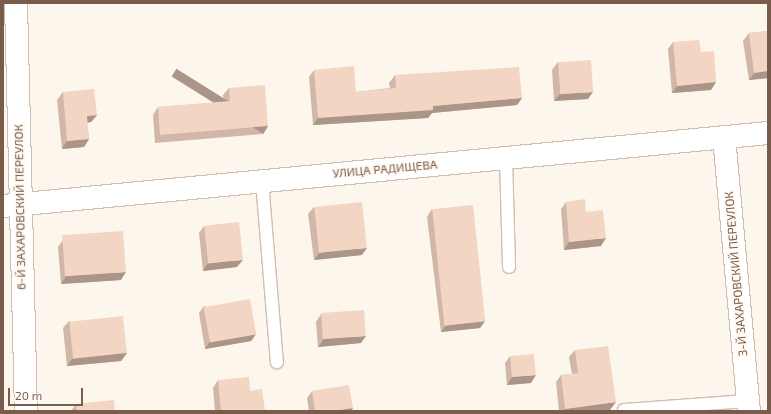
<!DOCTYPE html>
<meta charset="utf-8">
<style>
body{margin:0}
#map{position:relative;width:771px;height:414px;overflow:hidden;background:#fdf6ec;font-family:"Exo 2",sans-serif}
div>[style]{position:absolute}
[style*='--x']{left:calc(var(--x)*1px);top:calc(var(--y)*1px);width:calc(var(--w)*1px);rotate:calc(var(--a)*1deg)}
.roads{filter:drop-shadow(1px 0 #d1beb0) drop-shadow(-1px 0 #d1beb0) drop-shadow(0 1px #d1beb0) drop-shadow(0 -1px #d1beb0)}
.lane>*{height:12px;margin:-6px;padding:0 6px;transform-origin:6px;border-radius:6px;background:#fff}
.street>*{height:22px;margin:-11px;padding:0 11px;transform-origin:11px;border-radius:11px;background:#fff}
.wall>*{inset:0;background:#d1b7a8}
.shaded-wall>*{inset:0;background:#aa9588;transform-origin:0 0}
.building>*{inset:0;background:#f3d5c3;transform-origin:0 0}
span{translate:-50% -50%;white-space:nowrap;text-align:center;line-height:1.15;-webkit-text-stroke:4px #fffaf3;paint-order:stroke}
.street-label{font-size:12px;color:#7a5c4d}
.frame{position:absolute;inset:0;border:4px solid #7a5c4d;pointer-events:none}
.scale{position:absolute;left:8px;top:388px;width:75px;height:18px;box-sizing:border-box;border:2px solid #7a5c4d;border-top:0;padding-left:5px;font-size:12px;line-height:14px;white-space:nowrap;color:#7a5c4d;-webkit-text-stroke:3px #fffaf3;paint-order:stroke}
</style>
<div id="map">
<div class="roads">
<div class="lane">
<div style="--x:506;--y:158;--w:109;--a:88.4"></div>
<div style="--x:262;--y:181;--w:182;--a:85.3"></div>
<div style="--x:624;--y:410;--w:124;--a:-4.2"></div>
</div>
<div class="street">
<div style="--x:16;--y:3;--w:408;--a:88.6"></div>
<div style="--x:724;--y:137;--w:275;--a:84.8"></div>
<div style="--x:3;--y:206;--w:768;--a:-5.45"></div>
</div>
</div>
<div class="wall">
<div style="clip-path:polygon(768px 31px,768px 78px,749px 80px,743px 41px,749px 33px)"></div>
<div style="clip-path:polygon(673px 42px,701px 52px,716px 82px,711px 90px,672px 93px,668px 49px)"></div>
<div style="clip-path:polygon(558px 62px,588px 99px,554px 101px,552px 70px)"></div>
<div style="clip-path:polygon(314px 70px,356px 92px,390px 88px,389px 83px,395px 75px,522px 98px,517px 105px,432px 113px,428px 118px,313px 125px,309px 77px)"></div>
<div style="clip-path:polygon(229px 88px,268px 126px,263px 134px,155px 143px,153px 115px,158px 107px,224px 102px,223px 95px)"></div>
<div style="clip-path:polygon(63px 92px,97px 115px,91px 122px,87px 123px,89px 139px,84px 147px,62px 149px,57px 100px)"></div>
<div style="clip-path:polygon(566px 202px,586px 212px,601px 246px,564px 250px,561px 209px)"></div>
<div style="clip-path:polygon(314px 207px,362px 255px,314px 260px,308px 214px)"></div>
<div style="clip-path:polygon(432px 209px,485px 321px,480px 328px,441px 332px,427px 217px)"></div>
<div style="clip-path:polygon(204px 226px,237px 267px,203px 271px,199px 233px)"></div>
<div style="clip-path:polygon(63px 240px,121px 280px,61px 284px,58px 247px)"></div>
<div style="clip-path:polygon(204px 306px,256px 334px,251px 341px,205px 349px,199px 313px)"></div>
<div style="clip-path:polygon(321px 314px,361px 343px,318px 347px,316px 322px)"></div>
<div style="clip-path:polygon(69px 321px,127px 353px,121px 361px,67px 366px,63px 328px)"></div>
<div style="clip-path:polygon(575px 350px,610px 410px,601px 411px,559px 411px,556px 382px,561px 375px,572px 374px,569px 357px)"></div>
<div style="clip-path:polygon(510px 356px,531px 383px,507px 385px,505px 363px)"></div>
<div style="clip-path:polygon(218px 380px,250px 391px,265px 411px,215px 411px,213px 388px)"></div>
<div style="clip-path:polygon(312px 391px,353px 408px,351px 411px,309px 411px,307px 398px)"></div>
<div style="clip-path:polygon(76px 404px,115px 411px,71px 411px)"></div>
</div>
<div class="shaded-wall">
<div style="clip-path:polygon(768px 71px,768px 78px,749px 80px,754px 73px)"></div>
<div style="clip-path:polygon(716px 82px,711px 90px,672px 93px,677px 86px)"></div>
<div style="clip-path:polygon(593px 92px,588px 99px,554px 101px,560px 94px)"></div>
<div style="clip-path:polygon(522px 98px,517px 105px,432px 113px,428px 118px,313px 125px,318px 118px,433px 106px)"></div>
<div style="clip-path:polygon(97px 115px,91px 122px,82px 123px,87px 116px)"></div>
<div style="left:268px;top:126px;width:9px;height:108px;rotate:122deg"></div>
<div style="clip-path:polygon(89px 139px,84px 147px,62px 149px,67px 141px)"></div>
<div style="clip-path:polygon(606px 238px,601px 246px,564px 250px,569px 242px)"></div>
<div style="clip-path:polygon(367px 248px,362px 255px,314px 260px,319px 253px)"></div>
<div style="clip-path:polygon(243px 260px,237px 267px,203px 271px,208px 263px)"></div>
<div style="clip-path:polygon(126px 272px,121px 280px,61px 284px,66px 276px)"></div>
<div style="clip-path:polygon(485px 321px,480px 328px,441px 332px,446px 325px)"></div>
<div style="clip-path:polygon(256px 334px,251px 341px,205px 349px,210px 341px)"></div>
<div style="clip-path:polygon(366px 336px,361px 343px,318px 347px,324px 339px)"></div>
<div style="clip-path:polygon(127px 353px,121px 361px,67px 366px,72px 359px)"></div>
<div style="clip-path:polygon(536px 375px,531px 383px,507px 385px,512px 377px)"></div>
<div style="clip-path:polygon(616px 402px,610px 410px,601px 411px,564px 411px,565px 409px)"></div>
<div style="clip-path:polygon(353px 408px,351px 411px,333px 411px)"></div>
</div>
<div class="building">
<div style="clip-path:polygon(768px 31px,768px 71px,754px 73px,749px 33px)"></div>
<div style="clip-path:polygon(699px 40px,701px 52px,714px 51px,716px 82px,677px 86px,673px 42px)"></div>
<div style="left:591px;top:60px;width:32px;height:33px;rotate:86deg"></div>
<div style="clip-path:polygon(354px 66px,356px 92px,396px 88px,395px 75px,519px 67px,522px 98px,433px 106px,433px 110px,318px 118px,314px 70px)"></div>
<div style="clip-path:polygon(265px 85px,268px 126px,160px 135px,158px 107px,230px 101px,229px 88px)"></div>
<div style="clip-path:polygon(94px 89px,97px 115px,87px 116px,89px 139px,67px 141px,63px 92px)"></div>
<div style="clip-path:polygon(585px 199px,586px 212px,603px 210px,606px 238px,569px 242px,566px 202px)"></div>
<div style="left:362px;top:202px;width:46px;height:48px;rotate:84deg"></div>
<div style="left:473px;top:205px;width:117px;height:41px;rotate:84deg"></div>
<div style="left:239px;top:222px;width:38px;height:35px;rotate:84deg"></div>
<div style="left:123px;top:231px;width:41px;height:61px;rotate:86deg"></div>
<div style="left:250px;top:299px;width:36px;height:47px;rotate:80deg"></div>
<div style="left:364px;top:310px;width:26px;height:43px;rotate:86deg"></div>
<div style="left:123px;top:316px;width:37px;height:54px;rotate:84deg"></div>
<div style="clip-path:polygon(608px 346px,616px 402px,565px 409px,561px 375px,578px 373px,575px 350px)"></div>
<div style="left:534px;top:354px;width:21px;height:24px;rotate:85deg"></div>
<div style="clip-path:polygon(249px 377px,250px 391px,262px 389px,265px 411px,221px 411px,218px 380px)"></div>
<div style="clip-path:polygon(349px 385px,353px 408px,333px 411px,315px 411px,312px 391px)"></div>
<div style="clip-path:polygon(114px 400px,115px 411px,77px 411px,76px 404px)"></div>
</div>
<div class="street-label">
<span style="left:385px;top:169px;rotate:-5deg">УЛИЦА РАДИЩЕВА</span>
<span style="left:20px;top:207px;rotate:-91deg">6-Й ЗАХАРОВСКИЙ ПЕРЕУЛОК</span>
<span style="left:736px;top:274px;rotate:-95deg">3-Й ЗАХАРОВСКИЙ ПЕРЕУЛОК</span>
</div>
<div class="frame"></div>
<div class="scale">20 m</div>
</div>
